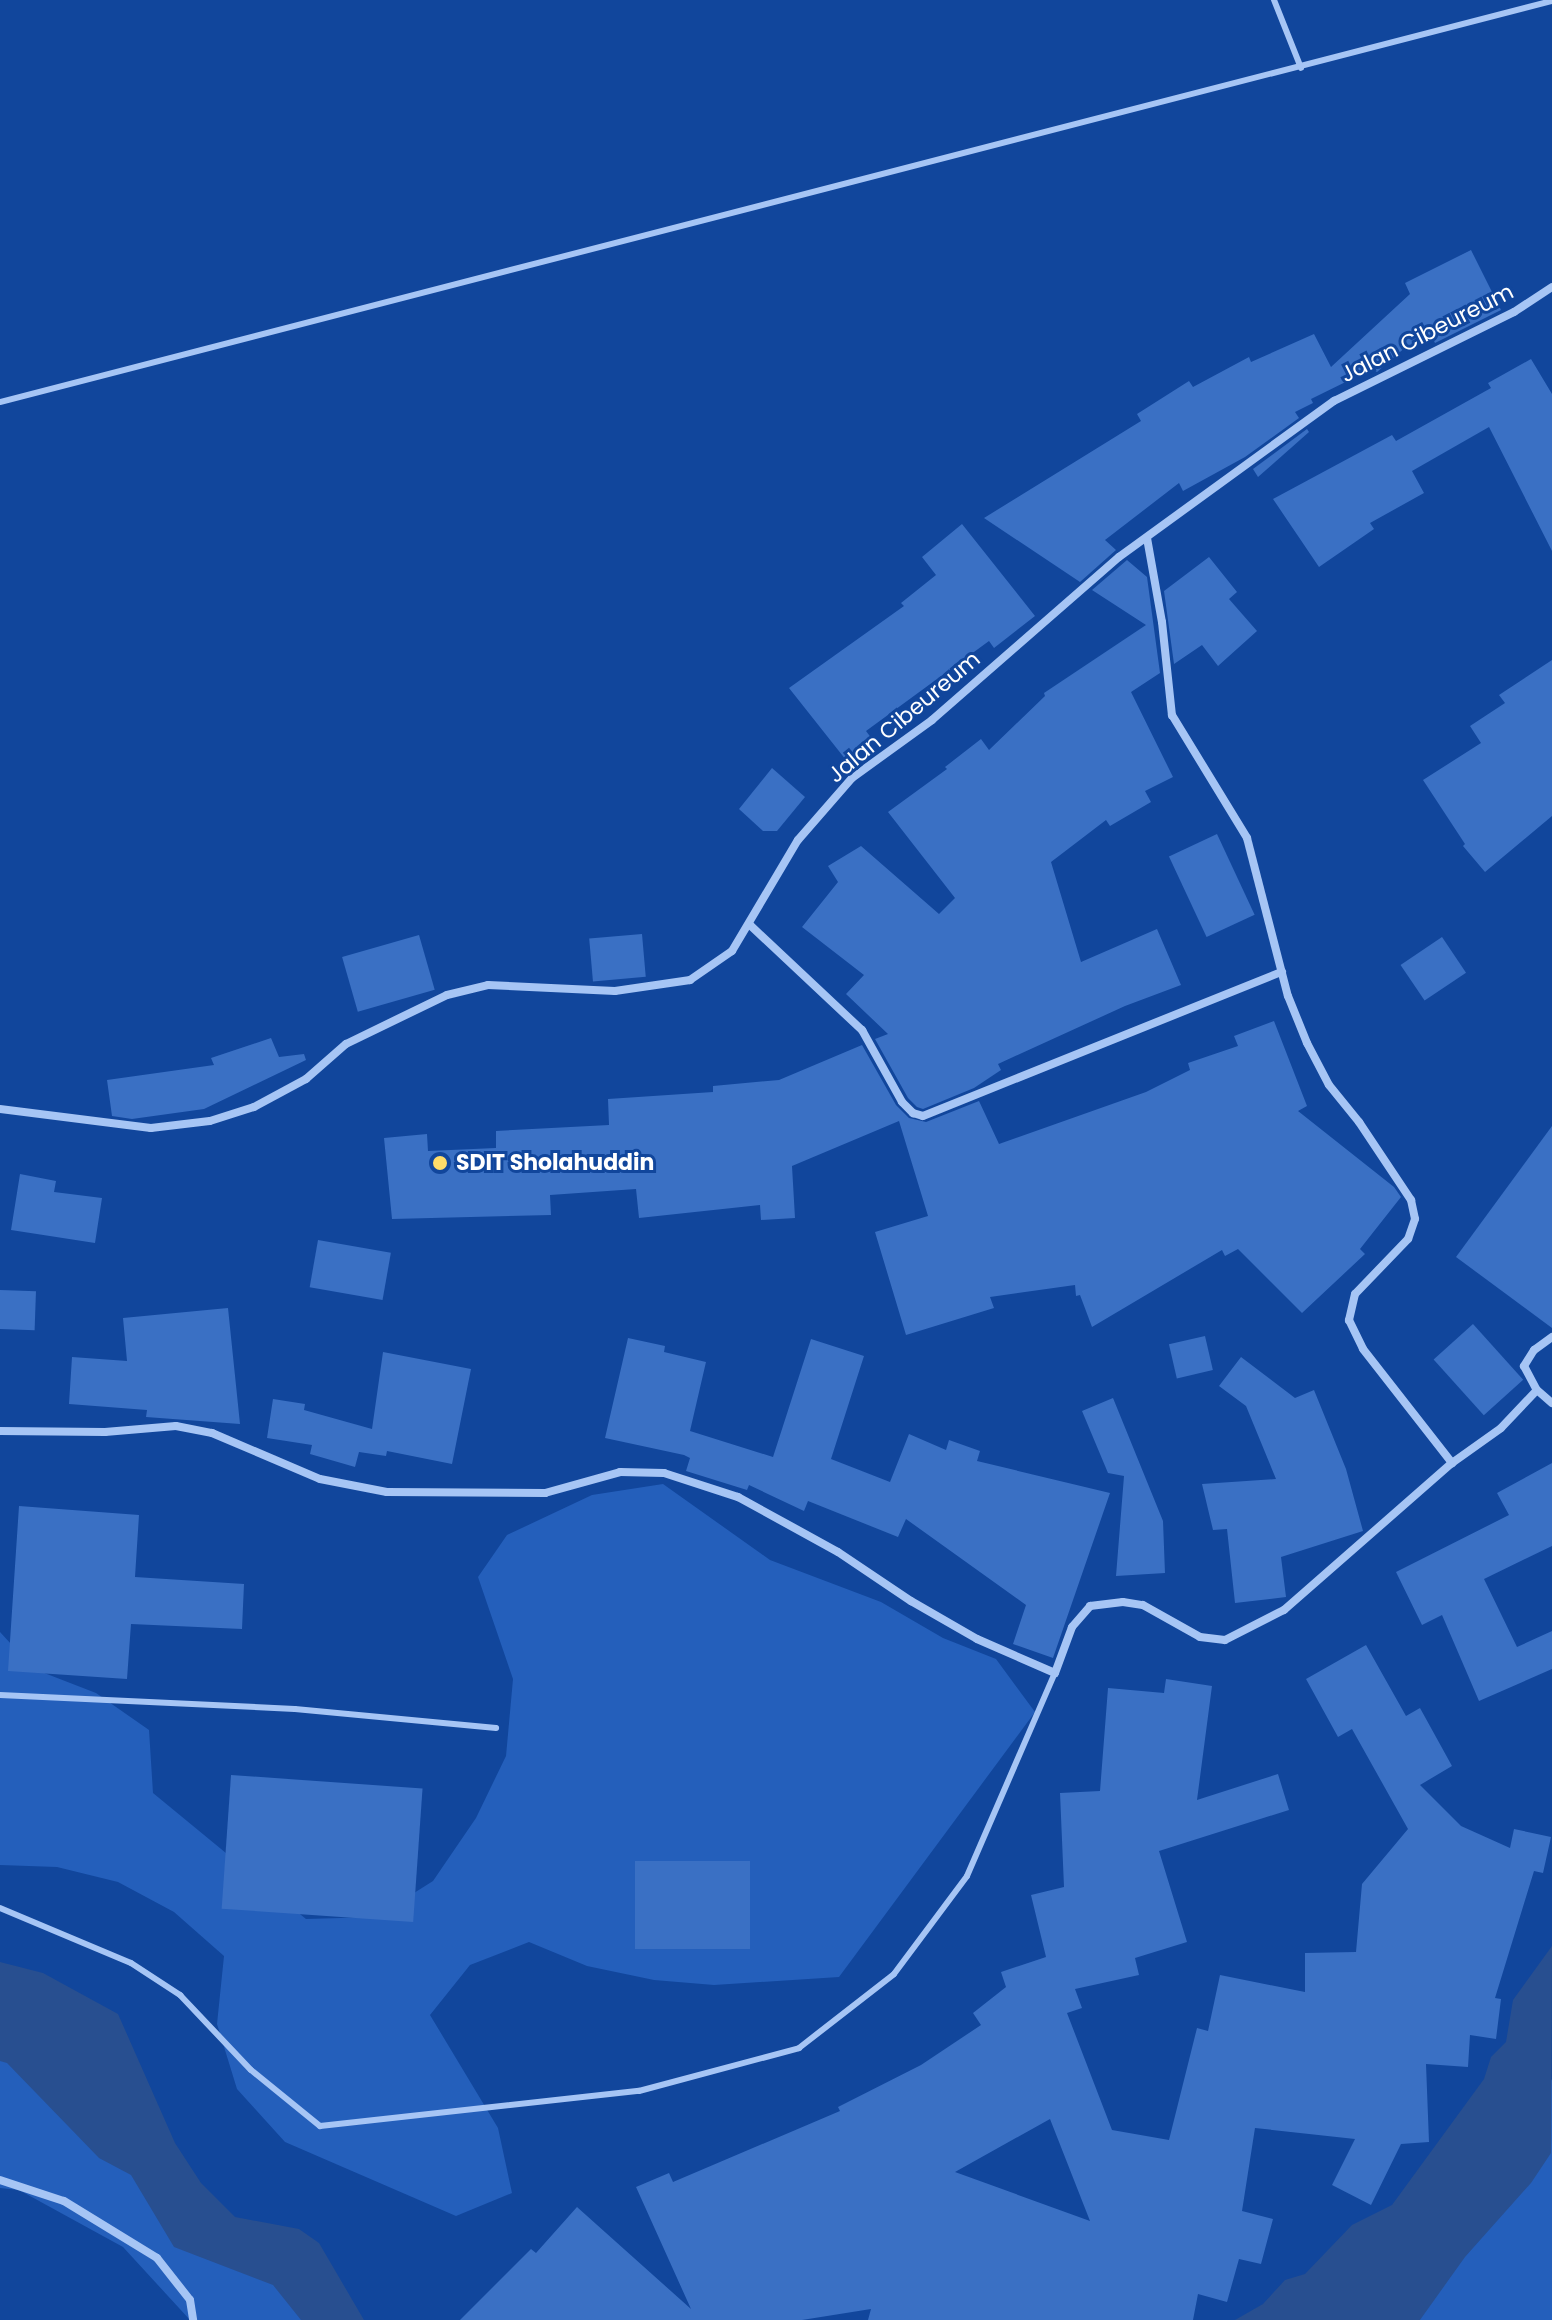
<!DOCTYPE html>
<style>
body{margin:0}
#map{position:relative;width:1552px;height:2320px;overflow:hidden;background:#11469c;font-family:Poppins,sans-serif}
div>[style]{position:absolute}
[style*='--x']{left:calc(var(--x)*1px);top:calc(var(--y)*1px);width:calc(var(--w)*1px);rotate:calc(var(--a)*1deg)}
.green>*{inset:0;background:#245fbb}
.water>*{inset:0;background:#284f90}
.building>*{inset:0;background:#3a70c4;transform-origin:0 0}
.lane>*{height:6px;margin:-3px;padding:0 3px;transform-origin:3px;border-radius:3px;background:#a6c5f5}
.street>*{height:8px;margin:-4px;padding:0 4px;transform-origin:4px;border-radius:4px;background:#a6c5f5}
.dots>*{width:22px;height:22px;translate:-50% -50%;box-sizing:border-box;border:4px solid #11469c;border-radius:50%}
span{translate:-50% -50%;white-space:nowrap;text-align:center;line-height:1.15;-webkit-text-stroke:6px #11469c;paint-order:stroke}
.street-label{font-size:22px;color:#fff}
.poi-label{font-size:22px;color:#fff;font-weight:700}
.left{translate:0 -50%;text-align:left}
</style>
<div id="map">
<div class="green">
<div style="clip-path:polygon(663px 1484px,770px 1560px,881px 1602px,943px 1638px,996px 1659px,1035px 1712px,839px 1977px,714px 1985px,654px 1980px,587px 1966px,529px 1942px,470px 1965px,430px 2015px,498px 2128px,512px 2193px,456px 2216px,285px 2142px,237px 2089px,217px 2024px,224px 1956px,174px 1912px,118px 1882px,57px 1867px,0 1865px,0 1632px,34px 1669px,96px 1693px,149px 1730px,153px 1793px,306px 1919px,376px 1917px,433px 1881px,476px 1818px,506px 1756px,513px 1679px,478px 1577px,507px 1535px,592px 1495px)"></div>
<div style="clip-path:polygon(0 2043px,231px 2248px,328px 2320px,190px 2320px,123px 2247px,19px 2190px,0 2188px)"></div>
<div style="clip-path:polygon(1552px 2079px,1552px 2320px,1384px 2320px)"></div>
</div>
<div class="water">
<div style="clip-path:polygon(1552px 1946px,1551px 2153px,1531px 2183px,1465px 2257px,1420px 2320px,1235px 2320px,1263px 2304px,1285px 2280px,1305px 2274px,1352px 2225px,1392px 2205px,1484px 2079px,1491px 2057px,1506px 2042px,1513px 2000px)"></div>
<div style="clip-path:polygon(0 1962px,43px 1973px,118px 2014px,175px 2143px,201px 2183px,235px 2217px,299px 2229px,319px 2243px,364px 2320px,301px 2320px,273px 2285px,174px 2247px,131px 2175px,99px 2158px,7px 2063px,0 2061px)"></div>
</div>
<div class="building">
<div style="clip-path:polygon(1471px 250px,1501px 310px,1435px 343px,1431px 335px,1412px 350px,1408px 345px,1377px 372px,1372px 369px,1311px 399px,1313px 403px,1295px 412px,1299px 418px,1245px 457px,1183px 491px,1179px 483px,1105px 540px,1116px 550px,1080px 582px,984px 518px,1141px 421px,1137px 414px,1189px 381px,1193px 387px,1249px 357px,1251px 362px,1314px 334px,1331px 367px,1410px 294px,1405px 283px)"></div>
<div style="clip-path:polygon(1531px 359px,1552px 394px,1552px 551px,1489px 427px,1412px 471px,1424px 493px,1370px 523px,1374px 529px,1319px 567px,1273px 499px,1392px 435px,1396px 441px,1491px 388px,1488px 383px)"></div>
<div style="clip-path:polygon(1307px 429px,1309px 432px,1258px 477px,1253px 469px)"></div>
<div style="clip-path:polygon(962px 524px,1035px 616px,994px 648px,989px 641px,866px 731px,872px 739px,846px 760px,789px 688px,904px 606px,901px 603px,936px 575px,922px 557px)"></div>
<div style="clip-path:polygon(1209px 557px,1237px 592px,1229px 599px,1257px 631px,1218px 666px,1202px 645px,1174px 664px,1164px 591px)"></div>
<div style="clip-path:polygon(1127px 560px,1147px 577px,1160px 673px,1131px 692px,1173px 777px,1145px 791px,1151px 802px,1110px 826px,1106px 820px,1051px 862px,1081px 962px,1157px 929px,1181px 985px,1125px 1006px,998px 1064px,1001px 1070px,974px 1088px,923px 1109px,917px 1107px,908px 1098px,875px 1039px,888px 1034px,846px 994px,864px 975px,802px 927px,838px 882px,828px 866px,861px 846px,939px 914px,955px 898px,888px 812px,947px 769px,945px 767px,981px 739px,989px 750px,1045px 696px,1044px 693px,1146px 625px,1092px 590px)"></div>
<div style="clip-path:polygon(1552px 660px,1552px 816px,1485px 872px,1463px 846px,1465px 844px,1423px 780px,1481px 743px,1470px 726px,1505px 703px,1499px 695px)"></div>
<div style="clip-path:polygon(772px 768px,805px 797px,777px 831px,763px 831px,739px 809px)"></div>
<div style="left:1217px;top:834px;width:89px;height:53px;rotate:65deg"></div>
<div style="left:642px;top:934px;width:43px;height:53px;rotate:85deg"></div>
<div style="left:419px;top:935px;width:57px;height:80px;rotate:74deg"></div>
<div style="left:1442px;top:937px;width:43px;height:50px;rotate:56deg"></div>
<div style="clip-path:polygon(1274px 1021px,1307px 1106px,1298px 1111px,1394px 1187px,1401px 1197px,1360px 1249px,1365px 1254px,1302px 1313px,1238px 1249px,1225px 1256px,1222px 1250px,1092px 1327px,1080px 1295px,1076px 1296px,1075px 1285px,990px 1297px,994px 1308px,906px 1335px,875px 1232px,928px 1216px,899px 1121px,792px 1166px,795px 1218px,761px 1220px,760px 1205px,639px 1218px,636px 1189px,550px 1195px,551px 1215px,392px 1219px,384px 1138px,427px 1134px,428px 1151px,496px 1148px,496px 1131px,609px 1125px,608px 1099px,713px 1092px,713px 1086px,779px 1080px,862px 1045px,896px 1105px,909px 1118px,926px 1122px,979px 1101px,999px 1144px,1146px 1092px,1190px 1070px,1188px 1063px,1238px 1046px,1234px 1036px)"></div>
<div style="clip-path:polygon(271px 1038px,279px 1057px,304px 1054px,306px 1060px,204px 1109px,132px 1119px,112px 1116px,107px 1080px,214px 1065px,211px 1058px)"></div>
<div style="clip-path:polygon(1552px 1126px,1552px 1328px,1456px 1257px)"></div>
<div style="clip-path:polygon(20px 1174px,56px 1181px,54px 1192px,102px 1198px,95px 1243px,11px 1230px)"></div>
<div style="left:318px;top:1240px;width:74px;height:48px;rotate:10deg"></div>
<div style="left:0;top:1290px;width:36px;height:39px;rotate:2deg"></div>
<div style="clip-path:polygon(228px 1308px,240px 1424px,146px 1417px,147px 1410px,69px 1404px,72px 1357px,127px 1361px,123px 1318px)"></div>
<div style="left:1473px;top:1324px;width:75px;height:53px;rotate:48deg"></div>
<div style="left:1205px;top:1336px;width:35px;height:37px;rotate:77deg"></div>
<div style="clip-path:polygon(628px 1338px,665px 1346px,664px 1352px,706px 1362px,690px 1431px,773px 1457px,811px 1339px,864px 1356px,831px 1459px,890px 1482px,909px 1434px,946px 1450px,949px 1440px,980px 1451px,977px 1461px,1110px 1493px,1053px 1658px,1013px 1644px,1026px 1605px,906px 1519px,898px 1537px,808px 1501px,804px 1511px,749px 1485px,747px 1490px,686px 1471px,690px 1458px,684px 1455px,605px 1438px)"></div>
<div style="clip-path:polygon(383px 1352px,471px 1369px,452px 1464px,387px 1451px,386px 1456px,359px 1452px,355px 1467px,310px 1454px,312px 1445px,267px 1438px,273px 1399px,305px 1404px,304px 1410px,372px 1429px)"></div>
<div style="clip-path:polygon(1241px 1357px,1295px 1398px,1314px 1390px,1346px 1469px,1363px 1531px,1281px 1557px,1286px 1597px,1235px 1603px,1227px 1529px,1213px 1530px,1202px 1484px,1276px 1479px,1246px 1406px,1219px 1386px)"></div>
<div style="clip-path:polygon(1113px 1398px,1163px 1521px,1165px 1573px,1116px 1576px,1124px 1476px,1108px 1473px,1082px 1411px)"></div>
<div style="clip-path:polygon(1552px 1463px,1552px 1546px,1484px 1579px,1517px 1647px,1552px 1631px,1552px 1669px,1479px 1701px,1442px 1615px,1422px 1625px,1396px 1572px,1509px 1515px,1497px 1493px)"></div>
<div style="clip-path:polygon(19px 1506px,139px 1515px,135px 1577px,244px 1584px,242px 1629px,131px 1624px,127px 1679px,8px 1671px)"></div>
<div style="clip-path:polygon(evenodd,1366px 1645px,1406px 1716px,1420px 1708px,1452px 1766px,1420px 1785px,1461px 1826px,1510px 1848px,1514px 1829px,1551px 1837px,1543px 1873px,1534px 1871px,1495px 1998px,1501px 1999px,1496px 2039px,1470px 2035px,1468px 2067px,1426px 2064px,1429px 2142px,1401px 2144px,1371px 2205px,1332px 2185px,1355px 2139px,1255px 2128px,1242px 2211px,1273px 2219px,1261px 2264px,1239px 2259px,1227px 2302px,1198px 2294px,1193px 2320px,868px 2320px,871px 2309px,802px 2320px,460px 2320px,531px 2249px,536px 2253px,577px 2207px,691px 2309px,636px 2187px,669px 2173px,673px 2182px,840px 2111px,838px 2107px,921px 2065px,981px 2025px,973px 2013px,1006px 1987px,1001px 1972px,1046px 1957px,1031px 1895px,1064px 1887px,1060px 1793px,1100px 1791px,1108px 1688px,1164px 1693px,1166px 1679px,1212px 1686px,1197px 1800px,1278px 1774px,1289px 1810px,1159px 1851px,1187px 1942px,1135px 1958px,1139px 1975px,1075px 1989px,1082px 2008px,1067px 2013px,1112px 2130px,1169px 2140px,1197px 2028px,1208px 2031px,1220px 1975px,1305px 1992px,1305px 1953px,1356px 1952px,1362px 1884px,1408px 1829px,1352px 1729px,1338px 1737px,1306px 1679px,1366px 1645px,1050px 2119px,1090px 2221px,955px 2172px,1050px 2119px)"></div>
<div style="left:231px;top:1775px;width:192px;height:134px;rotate:4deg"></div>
<div style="left:635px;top:1861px;width:115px;height:88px"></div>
</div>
<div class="lane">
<div style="--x:1274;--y:0;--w:73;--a:68.3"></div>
<div style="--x:0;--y:402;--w:1603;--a:-14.49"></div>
<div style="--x:0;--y:1695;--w:295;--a:2.7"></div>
<div style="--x:295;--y:1709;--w:202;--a:5.4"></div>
<div style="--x:0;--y:1908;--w:142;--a:22.8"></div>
<div style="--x:131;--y:1963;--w:59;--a:33.1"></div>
<div style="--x:180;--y:1995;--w:103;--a:46.6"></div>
<div style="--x:251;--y:2070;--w:89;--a:39.1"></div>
<div style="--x:320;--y:2126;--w:321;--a:-6.3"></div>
<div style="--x:639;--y:2091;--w:166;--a:-15"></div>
<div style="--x:799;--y:2048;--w:120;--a:-37.9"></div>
<div style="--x:894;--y:1974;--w:122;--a:-53.3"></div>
<div style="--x:967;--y:1876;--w:221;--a:-66.6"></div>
</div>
<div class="street">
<div style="--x:1147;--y:538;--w:85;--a:79.9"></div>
<div style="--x:1162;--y:622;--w:94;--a:83.9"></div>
<div style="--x:1172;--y:715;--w:144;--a:58.6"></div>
<div style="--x:1247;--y:838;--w:163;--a:75.5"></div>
<div style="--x:1288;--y:996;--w:51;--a:68"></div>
<div style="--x:1307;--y:1043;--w:47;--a:62.4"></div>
<div style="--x:1329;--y:1085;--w:48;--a:51"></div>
<div style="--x:1359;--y:1122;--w:94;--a:56.3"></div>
<div style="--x:1411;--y:1200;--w:19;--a:78"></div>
<div style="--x:1415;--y:1219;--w:21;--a:109"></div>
<div style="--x:1408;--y:1239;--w:76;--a:133.9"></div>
<div style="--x:1355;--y:1294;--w:27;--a:103"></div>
<div style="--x:1349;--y:1320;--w:32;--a:64"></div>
<div style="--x:1363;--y:1349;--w:145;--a:52"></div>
<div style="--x:750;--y:925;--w:154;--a:43.2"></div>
<div style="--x:862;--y:1030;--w:82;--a:60.9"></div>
<div style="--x:902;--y:1102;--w:16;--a:45"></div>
<div style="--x:913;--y:1113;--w:10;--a:17"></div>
<div style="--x:923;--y:1116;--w:387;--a:-21.9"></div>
<div style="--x:0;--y:1109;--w:152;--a:7.2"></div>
<div style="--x:151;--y:1128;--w:59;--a:-6.8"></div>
<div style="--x:210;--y:1121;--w:46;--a:-17.7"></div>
<div style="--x:254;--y:1107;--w:59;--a:-28.3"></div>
<div style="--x:306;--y:1079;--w:53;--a:-41.2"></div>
<div style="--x:346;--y:1044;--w:112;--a:-25.9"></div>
<div style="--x:447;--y:995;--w:42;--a:-13.7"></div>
<div style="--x:488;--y:985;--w:127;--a:2.7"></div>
<div style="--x:615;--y:991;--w:76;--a:-8.3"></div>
<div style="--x:690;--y:980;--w:51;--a:-34.6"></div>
<div style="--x:732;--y:951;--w:129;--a:-59.3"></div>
<div style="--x:798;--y:840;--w:82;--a:-48.9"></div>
<div style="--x:852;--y:778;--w:99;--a:-35.9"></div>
<div style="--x:932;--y:720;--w:248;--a:-41.1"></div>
<div style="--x:1119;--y:557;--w:266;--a:-36"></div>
<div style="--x:1334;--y:401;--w:201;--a:-26.3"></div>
<div style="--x:1514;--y:312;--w:45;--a:-33.3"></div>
<div style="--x:1552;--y:1337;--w:22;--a:144"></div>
<div style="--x:1534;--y:1350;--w:19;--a:122"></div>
<div style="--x:1524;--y:1366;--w:27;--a:62"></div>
<div style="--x:1537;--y:1390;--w:20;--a:41"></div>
<div style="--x:0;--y:1431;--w:105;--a:0.5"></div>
<div style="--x:105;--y:1432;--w:71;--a:-4.8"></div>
<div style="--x:176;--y:1426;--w:37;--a:11"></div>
<div style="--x:212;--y:1433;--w:117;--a:23.1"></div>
<div style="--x:320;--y:1479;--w:68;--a:11"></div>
<div style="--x:387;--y:1492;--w:158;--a:0.4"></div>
<div style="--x:545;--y:1493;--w:78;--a:-15.6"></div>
<div style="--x:620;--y:1472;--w:44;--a:1.3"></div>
<div style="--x:664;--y:1473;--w:78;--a:18"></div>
<div style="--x:738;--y:1497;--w:114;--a:28.8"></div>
<div style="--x:838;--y:1552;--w:88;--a:33.9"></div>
<div style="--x:911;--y:1601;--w:76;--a:29.9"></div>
<div style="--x:977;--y:1639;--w:85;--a:23.6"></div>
<div style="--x:1055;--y:1673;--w:49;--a:-69.7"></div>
<div style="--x:1072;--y:1627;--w:28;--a:-49"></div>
<div style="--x:1090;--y:1606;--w:33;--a:-7"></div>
<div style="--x:1123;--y:1602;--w:20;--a:9"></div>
<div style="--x:1143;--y:1605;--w:65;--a:29.3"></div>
<div style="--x:1200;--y:1637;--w:25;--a:7"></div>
<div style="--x:1225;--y:1640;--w:66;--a:-27"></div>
<div style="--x:1284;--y:1610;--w:223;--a:-41.2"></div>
<div style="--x:1452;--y:1463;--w:60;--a:-35.5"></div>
<div style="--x:1501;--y:1428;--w:52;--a:-46.5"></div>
<div style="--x:0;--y:2180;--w:67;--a:18.2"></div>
<div style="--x:64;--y:2201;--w:109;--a:31.5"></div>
<div style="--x:157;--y:2258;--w:53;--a:51.8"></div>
<div style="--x:190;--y:2300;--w:20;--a:81"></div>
</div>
<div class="dots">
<div style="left:440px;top:1163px;background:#ffdc69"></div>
</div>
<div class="street-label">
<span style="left:1427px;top:333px;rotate:-27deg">Jalan Cibeureum</span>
<span style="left:904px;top:717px;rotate:-40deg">Jalan Cibeureum</span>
</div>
<div class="poi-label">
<span class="left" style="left:456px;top:1163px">SDIT Sholahuddin</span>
</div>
</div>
